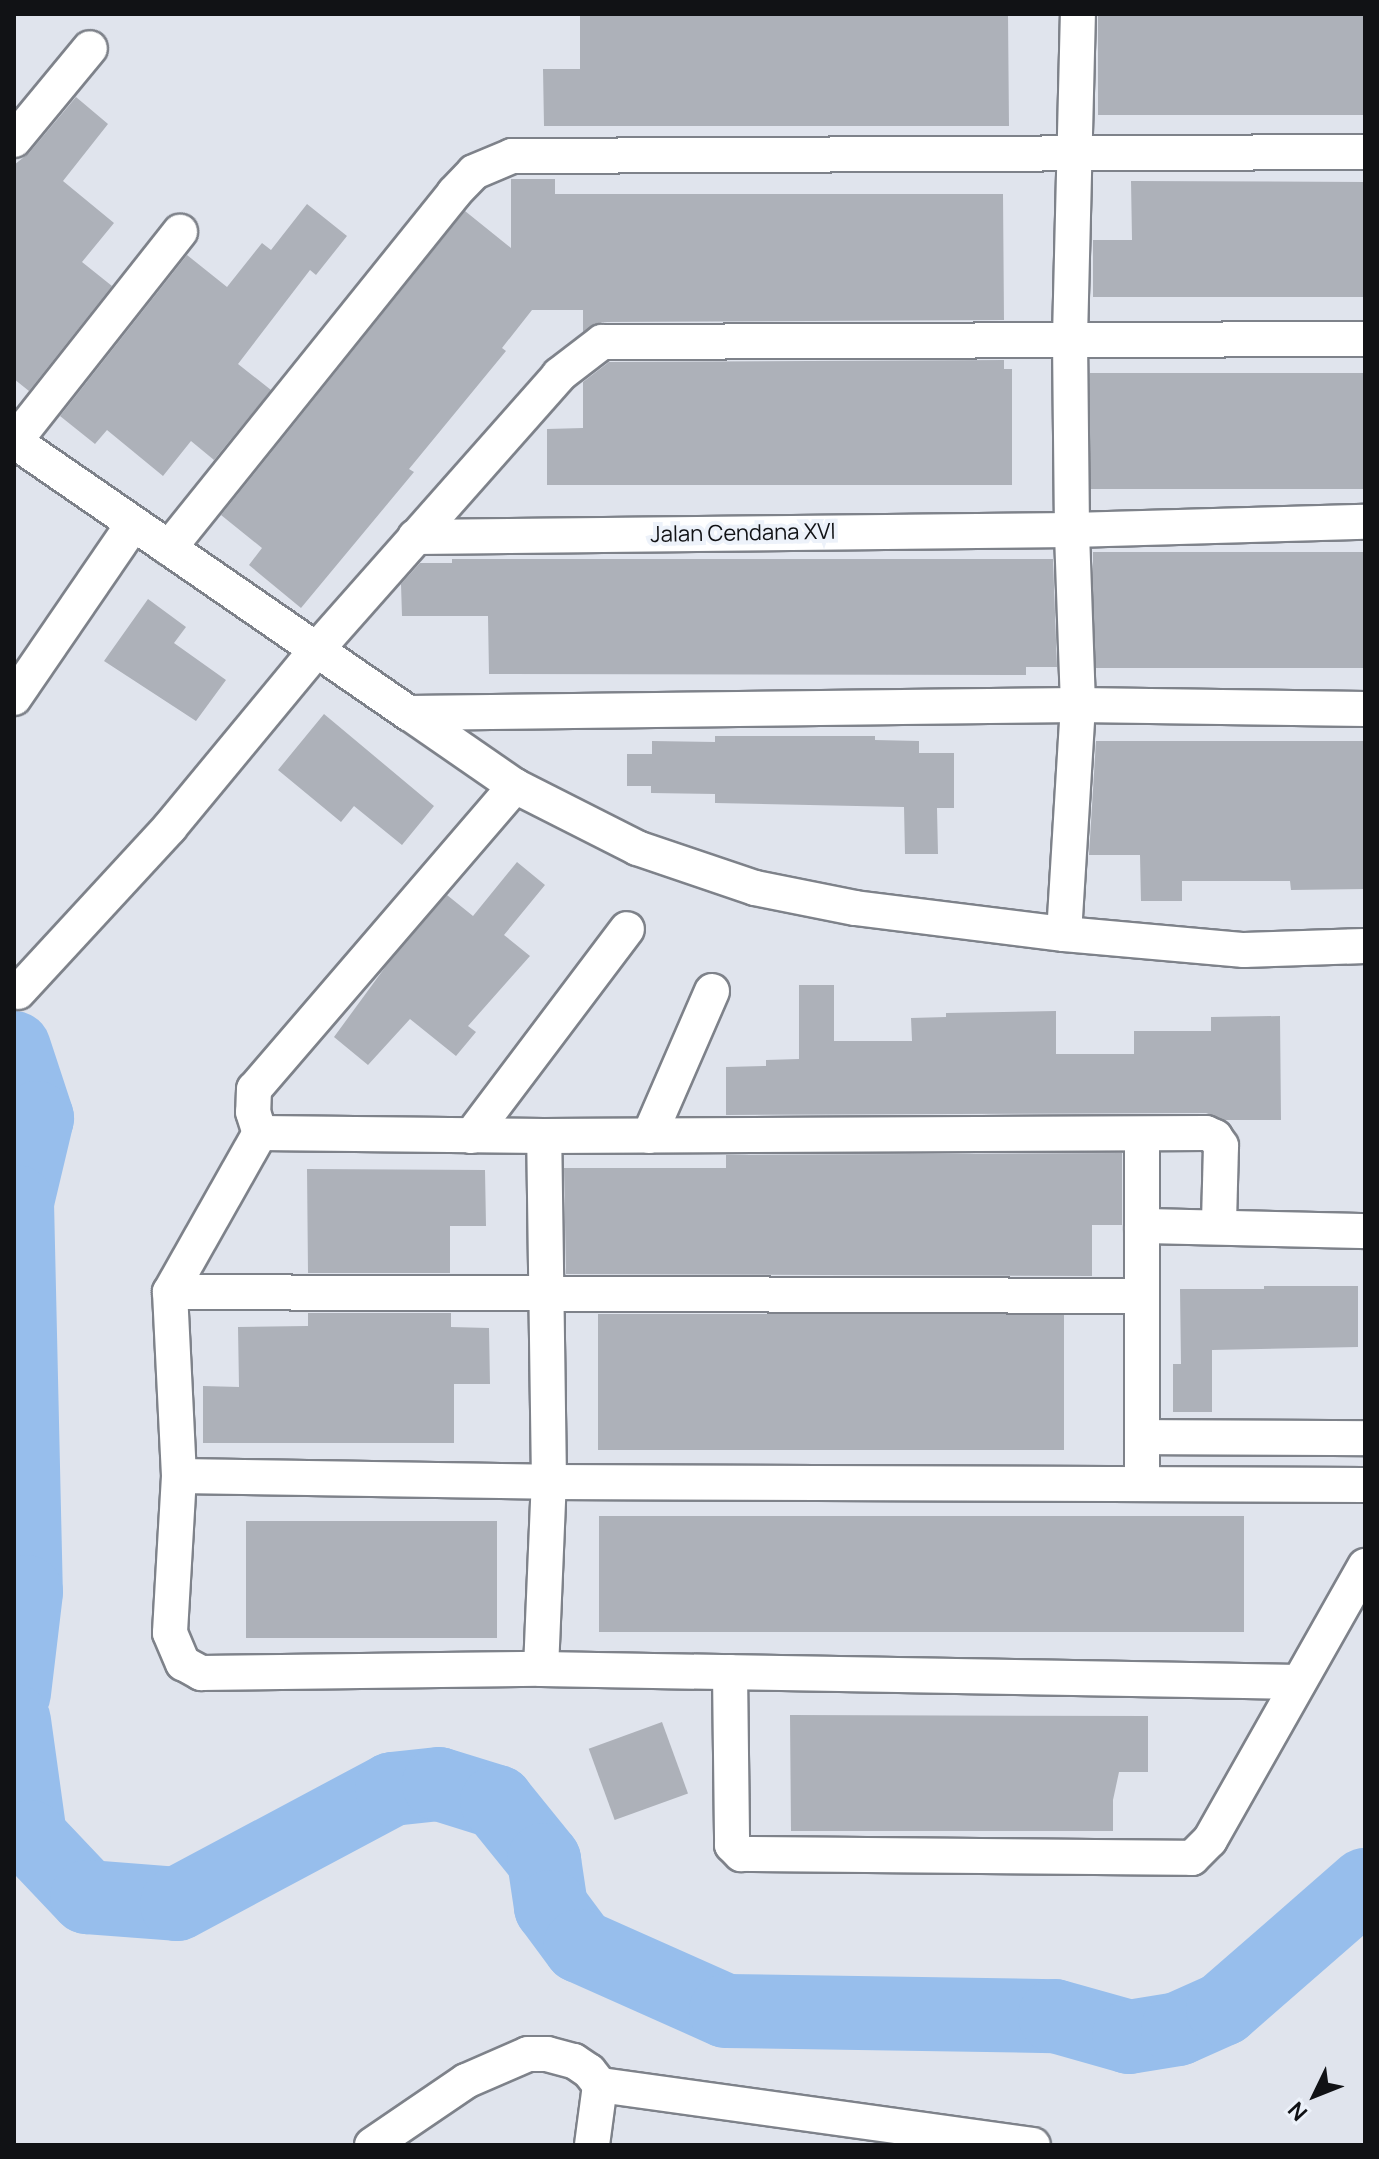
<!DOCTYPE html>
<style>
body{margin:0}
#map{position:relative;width:1379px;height:2159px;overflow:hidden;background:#e0e4ed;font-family:Manrope,sans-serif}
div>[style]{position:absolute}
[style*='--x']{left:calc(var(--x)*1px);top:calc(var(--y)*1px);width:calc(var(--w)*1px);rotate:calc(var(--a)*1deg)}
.river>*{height:74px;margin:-37px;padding:0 37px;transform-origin:37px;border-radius:37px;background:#97beec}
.building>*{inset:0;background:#adb1b9;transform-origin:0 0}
.roads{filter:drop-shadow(2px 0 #7e828a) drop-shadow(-2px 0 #7e828a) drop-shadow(0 2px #7e828a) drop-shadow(0 -2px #7e828a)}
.street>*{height:34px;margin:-17px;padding:0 17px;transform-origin:17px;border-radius:17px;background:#fff}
span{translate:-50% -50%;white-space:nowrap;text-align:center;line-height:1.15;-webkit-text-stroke:8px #edf2fa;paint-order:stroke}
.street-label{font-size:22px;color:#111215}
.frame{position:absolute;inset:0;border:16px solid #111215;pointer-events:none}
.north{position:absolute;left:1275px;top:2055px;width:80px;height:80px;-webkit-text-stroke:6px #edf2fa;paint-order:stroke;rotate:227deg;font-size:22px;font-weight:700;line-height:32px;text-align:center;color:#111215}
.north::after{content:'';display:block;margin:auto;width:28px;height:36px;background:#111215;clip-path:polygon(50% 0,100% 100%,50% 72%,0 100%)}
</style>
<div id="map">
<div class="river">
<i style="--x:14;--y:1048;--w:74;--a:71.8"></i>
<i style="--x:37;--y:1118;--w:86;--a:103.4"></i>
<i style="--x:17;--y:1202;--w:390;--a:88.7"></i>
<i style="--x:26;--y:1592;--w:102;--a:96.8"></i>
<i style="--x:14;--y:1721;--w:117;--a:82.1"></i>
<i style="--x:30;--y:1837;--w:83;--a:46.5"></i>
<i style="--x:87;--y:1897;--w:90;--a:4.4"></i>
<i style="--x:177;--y:1904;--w:244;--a:-28.1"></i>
<i style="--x:392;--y:1789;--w:47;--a:-6.1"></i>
<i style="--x:439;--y:1784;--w:61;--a:17.2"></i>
<i style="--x:497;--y:1802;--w:75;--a:51"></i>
<i style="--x:544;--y:1860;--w:48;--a:81.5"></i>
<i style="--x:551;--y:1907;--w:49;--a:53.4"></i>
<i style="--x:580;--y:1946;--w:160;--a:24"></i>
<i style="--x:726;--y:2011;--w:329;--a:0.9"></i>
<i style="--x:1055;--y:2016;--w:77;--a:15.8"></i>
<i style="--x:1129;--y:2037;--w:50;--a:-9.3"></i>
<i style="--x:1178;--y:2029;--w:49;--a:-24"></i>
<i style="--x:1223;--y:2009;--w:189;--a:-41.1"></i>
</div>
<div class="building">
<i style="clip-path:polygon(580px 14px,1008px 14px,1009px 126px,544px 126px,543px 69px,580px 69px)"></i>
<i style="left:1098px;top:14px;width:267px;height:101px"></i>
<i style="clip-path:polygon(76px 97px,108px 124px,63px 181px,114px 223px,82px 262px,112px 286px,29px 391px,14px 379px,14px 165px,29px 153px)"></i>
<i style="clip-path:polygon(511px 179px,555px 179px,555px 194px,1003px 194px,1004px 320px,602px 322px,583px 332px,583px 310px,532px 310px,502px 348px,506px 351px,409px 469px,414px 472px,301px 608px,249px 565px,262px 548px,221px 515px,465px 211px,511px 248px)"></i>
<i style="clip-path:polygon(1131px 181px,1365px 182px,1365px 297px,1093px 297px,1093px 240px,1132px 240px)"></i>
<i style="clip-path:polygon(307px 204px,347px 236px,316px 275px,310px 270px,238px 364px,271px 390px,214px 460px,191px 441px,163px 476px,107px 430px,95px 444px,60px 416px,187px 255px,227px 287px,262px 243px,271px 250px)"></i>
<i style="clip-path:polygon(1004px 360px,1004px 369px,1012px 369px,1012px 485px,547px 485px,547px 429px,583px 428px,583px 382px,609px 362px)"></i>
<i style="left:1090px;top:373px;width:275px;height:116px"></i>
<i style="left:1093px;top:552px;width:272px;height:116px"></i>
<i style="clip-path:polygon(452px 559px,1053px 559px,1057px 667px,1026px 667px,1026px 675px,489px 674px,488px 616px,402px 616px,401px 584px,420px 563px,452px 563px)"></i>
<i style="clip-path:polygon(148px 599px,186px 627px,174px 643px,226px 680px,196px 721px,104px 661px)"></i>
<i style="clip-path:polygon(324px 714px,434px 806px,402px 845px,354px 806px,341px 822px,278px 770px)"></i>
<i style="clip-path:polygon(715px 736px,875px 736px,875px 740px,919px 741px,919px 753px,954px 753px,954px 808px,937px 808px,938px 854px,905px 854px,904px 807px,715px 803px,715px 794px,651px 793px,651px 786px,627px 786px,627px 754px,652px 754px,652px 741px,715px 742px)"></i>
<i style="clip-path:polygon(1096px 741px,1365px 741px,1365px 889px,1291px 890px,1290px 881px,1182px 881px,1182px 901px,1141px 901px,1140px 855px,1089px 855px)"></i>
<i style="clip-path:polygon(517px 862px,545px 885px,504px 935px,530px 956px,468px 1026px,476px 1032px,456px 1056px,410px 1019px,368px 1065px,334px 1037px,386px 966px,447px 895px,473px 916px)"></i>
<i style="clip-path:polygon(799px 985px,834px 985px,834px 1041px,912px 1041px,911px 1018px,946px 1017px,946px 1013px,1056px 1011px,1056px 1054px,1134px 1054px,1134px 1031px,1211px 1031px,1211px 1017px,1280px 1016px,1281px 1120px,1224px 1120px,1206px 1113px,726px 1115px,726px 1067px,766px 1066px,766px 1060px,799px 1059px)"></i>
<i style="clip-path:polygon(1122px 1153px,1122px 1225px,1092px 1225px,1092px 1276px,566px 1274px,564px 1168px,726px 1168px,726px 1155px)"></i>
<i style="clip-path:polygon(307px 1169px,485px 1170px,486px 1226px,450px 1226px,450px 1273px,308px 1273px)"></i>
<i style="clip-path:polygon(1264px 1286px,1358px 1286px,1358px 1347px,1212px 1350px,1212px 1412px,1173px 1412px,1173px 1364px,1181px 1364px,1180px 1289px,1264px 1289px)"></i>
<i style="clip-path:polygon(308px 1313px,451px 1313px,451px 1327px,489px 1328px,490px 1384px,454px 1384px,454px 1443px,203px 1443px,203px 1386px,239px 1387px,238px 1327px,308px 1326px)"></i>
<i style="left:598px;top:1314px;width:466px;height:136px"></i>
<i style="left:599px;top:1516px;width:645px;height:116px"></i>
<i style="left:497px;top:1521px;width:117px;height:251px;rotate:90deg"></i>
<i style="clip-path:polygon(790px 1715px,1148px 1716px,1148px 1772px,1119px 1772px,1113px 1800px,1113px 1831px,791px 1831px)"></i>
<i style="left:662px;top:1722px;width:76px;height:78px;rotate:70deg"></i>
</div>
<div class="roads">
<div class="street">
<i style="--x:14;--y:140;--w:119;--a:-50.4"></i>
<i style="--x:14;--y:441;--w:480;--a:34.6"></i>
<i style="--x:409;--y:713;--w:669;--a:-0.69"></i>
<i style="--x:1078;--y:705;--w:287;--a:0.8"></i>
<i style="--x:14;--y:442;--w:268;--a:-51.7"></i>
<i style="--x:415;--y:537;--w:657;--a:-0.61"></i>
<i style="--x:1072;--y:530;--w:293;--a:-1.6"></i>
<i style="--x:169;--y:548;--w:455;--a:-51.2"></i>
<i style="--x:454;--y:193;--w:29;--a:-46"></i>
<i style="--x:474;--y:172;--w:41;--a:-22.8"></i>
<i style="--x:512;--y:156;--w:853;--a:-0.27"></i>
<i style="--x:14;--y:698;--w:211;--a:-55.6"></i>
<i style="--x:409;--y:713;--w:129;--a:34.6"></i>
<i style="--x:515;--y:786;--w:137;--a:26.9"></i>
<i style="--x:637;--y:848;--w:125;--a:18.7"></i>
<i style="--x:755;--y:888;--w:102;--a:11.3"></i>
<i style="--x:855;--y:908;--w:211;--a:7.1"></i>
<i style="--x:1064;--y:934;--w:181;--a:5.1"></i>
<i style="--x:1244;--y:950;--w:121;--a:-1.9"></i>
<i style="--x:515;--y:786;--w:400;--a:130.7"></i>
<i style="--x:254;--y:1089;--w:23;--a:92"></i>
<i style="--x:253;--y:1112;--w:22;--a:72"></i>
<i style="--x:260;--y:1133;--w:183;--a:119.5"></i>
<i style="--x:170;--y:1292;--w:184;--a:87.2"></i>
<i style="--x:179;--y:1476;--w:157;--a:93.3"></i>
<i style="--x:170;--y:1633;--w:33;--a:67"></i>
<i style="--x:183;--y:1663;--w:21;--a:29"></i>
<i style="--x:201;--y:1673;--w:340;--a:-0.7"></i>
<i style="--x:541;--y:1669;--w:758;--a:0.98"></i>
<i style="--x:1064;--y:934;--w:229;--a:-86.5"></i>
<i style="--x:1078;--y:705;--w:175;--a:-92"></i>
<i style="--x:1072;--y:530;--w:192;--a:-90.6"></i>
<i style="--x:1070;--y:338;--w:324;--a:-88.6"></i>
<i style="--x:18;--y:992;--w:224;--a:-47.3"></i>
<i style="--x:170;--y:827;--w:231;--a:-50.4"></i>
<i style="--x:317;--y:649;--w:366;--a:-48.5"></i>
<i style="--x:559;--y:375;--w:54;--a:-37.5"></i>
<i style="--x:602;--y:342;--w:763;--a:-0.23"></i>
<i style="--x:260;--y:1133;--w:284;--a:0.6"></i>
<i style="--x:544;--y:1136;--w:662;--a:-0.26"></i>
<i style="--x:1206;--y:1133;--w:10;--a:24"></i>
<i style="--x:1215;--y:1137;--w:11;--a:56"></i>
<i style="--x:1221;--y:1146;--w:79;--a:91.5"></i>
<i style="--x:471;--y:1136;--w:259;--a:-53"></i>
<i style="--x:649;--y:1136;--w:158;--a:-66.5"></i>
<i style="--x:1142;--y:1226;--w:223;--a:1.3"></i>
<i style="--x:170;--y:1292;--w:971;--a:0.24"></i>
<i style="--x:1142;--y:1437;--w:223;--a:0.3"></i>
<i style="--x:179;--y:1476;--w:370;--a:0.9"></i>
<i style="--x:549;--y:1482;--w:816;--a:0.21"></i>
<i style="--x:1142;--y:1484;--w:350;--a:-90"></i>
<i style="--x:541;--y:1669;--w:187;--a:-87.6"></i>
<i style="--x:549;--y:1482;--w:346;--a:-90.8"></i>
<i style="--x:730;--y:1672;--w:173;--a:89.3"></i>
<i style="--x:732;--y:1845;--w:13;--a:45"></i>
<i style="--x:741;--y:1854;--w:451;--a:0.5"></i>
<i style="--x:1192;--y:1858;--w:25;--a:-45"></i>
<i style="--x:1210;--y:1840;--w:315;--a:-60.5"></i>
<i style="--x:600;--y:2085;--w:437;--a:7.9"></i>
<i style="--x:372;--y:2145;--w:114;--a:-34.2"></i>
<i style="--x:466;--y:2081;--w:68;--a:-23.5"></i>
<i style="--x:528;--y:2054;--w:19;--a:0"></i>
<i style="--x:547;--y:2054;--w:28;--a:15"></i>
<i style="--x:574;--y:2061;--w:18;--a:34"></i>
<i style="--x:589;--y:2071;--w:18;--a:52"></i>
<i style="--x:600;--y:2085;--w:61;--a:97.6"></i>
</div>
</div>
<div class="street-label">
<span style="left:743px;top:533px;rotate:-1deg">Jalan Cendana XVI</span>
</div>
<div class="frame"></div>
<div class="north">N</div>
</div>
